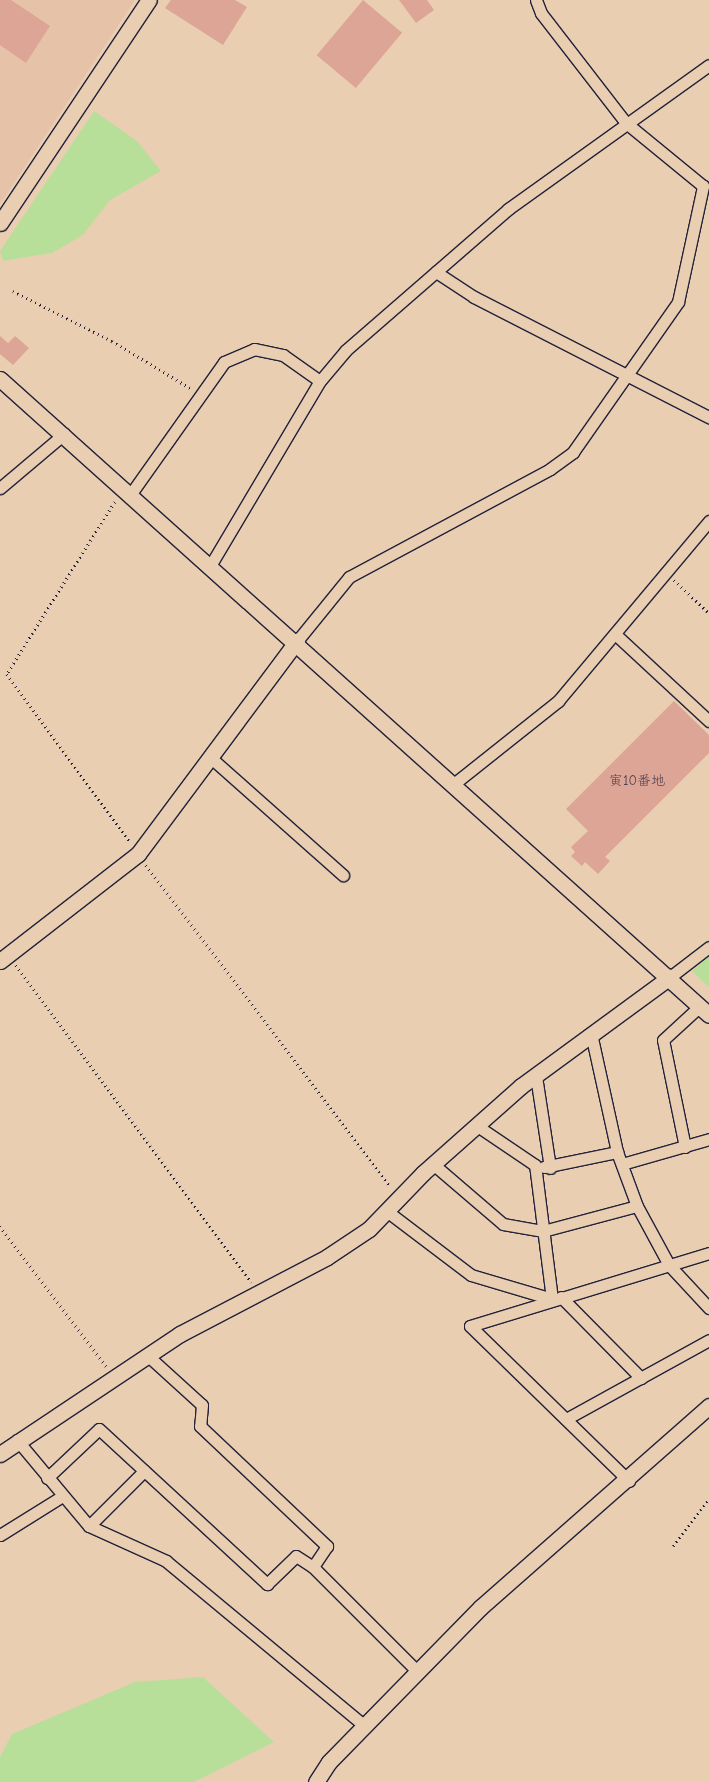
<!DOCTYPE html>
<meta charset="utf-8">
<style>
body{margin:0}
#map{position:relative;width:709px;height:1782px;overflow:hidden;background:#eaceb1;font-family:"Comic Neue","Klee One",sans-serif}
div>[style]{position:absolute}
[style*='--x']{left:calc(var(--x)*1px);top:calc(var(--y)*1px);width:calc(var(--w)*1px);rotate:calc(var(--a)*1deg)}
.built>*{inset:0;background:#e6c2a9}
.green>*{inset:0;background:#b8df9a}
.building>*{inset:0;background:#dda596;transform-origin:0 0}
.path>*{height:2.5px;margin-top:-1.25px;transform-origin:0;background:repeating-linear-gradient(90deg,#22223b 0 1px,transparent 0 5px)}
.roads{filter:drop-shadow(1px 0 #22223b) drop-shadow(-1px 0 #22223b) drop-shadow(0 1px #22223b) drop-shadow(0 -1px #22223b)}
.street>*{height:11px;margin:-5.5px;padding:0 5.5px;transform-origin:5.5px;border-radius:5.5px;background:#eaceb1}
.secondary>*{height:15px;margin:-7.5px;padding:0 7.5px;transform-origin:7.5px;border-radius:7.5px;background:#eaceb1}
span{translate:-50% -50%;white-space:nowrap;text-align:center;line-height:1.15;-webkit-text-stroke:4.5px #eaceb1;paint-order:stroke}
.number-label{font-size:14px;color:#514352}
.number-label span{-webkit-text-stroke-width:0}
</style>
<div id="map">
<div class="built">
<i style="clip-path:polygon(0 0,135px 0,0 204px)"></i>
</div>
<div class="green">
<i style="clip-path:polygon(94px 111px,137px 141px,161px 171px,110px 200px,83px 235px,52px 253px,3px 261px,0 251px)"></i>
<i style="clip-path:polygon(709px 956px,709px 987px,692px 971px)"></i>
<i style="clip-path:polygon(203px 1677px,274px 1742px,194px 1782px,0 1782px,0 1757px,12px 1734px,135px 1682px)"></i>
</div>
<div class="building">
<i style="clip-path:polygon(0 0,11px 0,50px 26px,26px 63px,0 45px)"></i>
<i style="clip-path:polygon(171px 0,235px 0,247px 7px,223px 45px,165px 8px)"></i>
<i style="left:363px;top:0;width:51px;height:72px;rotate:40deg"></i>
<i style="clip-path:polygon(399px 0,427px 0,434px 10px,416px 23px)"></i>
<i style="clip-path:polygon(0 336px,8px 343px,15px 336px,29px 348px,13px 365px,0 354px)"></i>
<i style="clip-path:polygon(674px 701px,709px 735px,709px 753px,605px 857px,610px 861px,598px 874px,585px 862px,582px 866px,571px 856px,575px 852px,571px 847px,588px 831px,566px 809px)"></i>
</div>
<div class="path">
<i style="--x:13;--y:291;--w:111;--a:26.8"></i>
<i style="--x:112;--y:341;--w:93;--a:31"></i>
<i style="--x:115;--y:502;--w:203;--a:122.1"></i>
<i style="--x:7;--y:674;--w:208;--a:53.8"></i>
<i style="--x:674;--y:580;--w:48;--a:43.3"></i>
<i style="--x:146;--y:865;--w:404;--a:52.8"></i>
<i style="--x:16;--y:965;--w:395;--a:53.4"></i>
<i style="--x:0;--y:1226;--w:176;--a:52.9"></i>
<i style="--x:673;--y:1546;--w:59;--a:-52.5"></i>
</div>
<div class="roads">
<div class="street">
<i style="--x:436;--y:272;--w:45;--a:33.3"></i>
<i style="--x:474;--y:297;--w:264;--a:27.1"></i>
<i style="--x:0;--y:488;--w:84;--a:-40.2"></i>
<i style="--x:130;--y:495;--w:163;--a:-54.7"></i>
<i style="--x:224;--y:362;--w:33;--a:-23"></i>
<i style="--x:254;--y:349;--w:30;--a:12"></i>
<i style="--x:283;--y:355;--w:45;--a:35.1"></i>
<i style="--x:210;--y:566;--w:215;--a:-59.3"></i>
<i style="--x:320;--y:381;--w:40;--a:-50"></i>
<i style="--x:346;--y:350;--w:215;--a:-41"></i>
<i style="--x:508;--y:209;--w:247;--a:-35.6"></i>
<i style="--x:615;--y:634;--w:128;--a:42.8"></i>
<i style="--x:297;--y:641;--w:82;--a:-50.9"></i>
<i style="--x:349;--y:577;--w:228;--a:-28.2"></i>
<i style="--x:550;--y:469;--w:29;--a:-36"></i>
<i style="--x:573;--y:452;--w:183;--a:-55"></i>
<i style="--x:678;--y:302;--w:119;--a:-77.8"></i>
<i style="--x:703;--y:186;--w:99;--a:-140.7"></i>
<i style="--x:626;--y:123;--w:139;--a:-127.7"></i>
<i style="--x:541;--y:13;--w:14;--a:-111"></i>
<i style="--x:210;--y:757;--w:178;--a:41.6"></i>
<i style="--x:455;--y:783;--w:132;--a:-38.5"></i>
<i style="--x:558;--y:701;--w:235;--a:-50"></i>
<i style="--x:670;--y:977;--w:49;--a:-37.6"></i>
<i style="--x:592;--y:1038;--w:117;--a:77.6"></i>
<i style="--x:617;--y:1152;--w:58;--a:69.7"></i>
<i style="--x:637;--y:1206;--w:67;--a:61.5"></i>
<i style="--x:669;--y:1265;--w:59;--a:47.1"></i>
<i style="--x:536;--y:1076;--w:93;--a:81.3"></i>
<i style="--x:685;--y:1147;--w:109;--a:-101.6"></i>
<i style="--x:663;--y:1040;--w:50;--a:-42.6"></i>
<i style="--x:433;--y:1164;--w:92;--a:40.6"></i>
<i style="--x:503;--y:1224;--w:41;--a:9.9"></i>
<i style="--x:543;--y:1231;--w:97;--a:-14.9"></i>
<i style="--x:622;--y:1164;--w:91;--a:-16"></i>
<i style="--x:544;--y:1167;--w:75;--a:-11.6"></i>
<i style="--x:388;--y:1212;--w:104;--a:37.2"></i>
<i style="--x:471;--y:1275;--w:84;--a:16.5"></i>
<i style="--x:552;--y:1299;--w:135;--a:-97.2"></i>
<i style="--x:535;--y:1165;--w:71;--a:-145.9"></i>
<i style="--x:561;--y:1297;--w:114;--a:45.4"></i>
<i style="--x:147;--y:1355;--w:74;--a:42.3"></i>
<i style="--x:202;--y:1405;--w:21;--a:95"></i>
<i style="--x:200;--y:1426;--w:175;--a:43.4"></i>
<i style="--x:327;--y:1546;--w:25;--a:124"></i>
<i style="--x:566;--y:1419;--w:163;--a:-28.9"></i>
<i style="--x:17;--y:1440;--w:112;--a:50.1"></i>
<i style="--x:89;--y:1526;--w:85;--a:24.4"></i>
<i style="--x:166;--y:1561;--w:259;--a:39.7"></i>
<i style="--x:47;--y:1478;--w:71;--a:-43.3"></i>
<i style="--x:99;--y:1429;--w:229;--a:42.7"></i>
<i style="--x:267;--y:1584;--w:40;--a:-44"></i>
<i style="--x:296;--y:1556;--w:20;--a:33"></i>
<i style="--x:313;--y:1567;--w:147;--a:45"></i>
<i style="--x:629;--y:1481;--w:222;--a:-135.7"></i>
<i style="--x:470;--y:1326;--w:250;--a:-17"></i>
<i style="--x:89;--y:1526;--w:78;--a:-45"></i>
<i style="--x:0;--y:1535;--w:72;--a:-31.9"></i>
</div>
<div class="secondary">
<i style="--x:0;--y:223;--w:268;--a:-56.3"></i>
<i style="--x:0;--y:379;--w:952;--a:41.89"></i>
<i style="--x:0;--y:961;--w:175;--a:-37.8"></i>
<i style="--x:138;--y:854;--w:266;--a:-53.3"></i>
<i style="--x:0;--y:1454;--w:216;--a:-33.7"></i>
<i style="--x:180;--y:1334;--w:166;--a:-27.6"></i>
<i style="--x:327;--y:1257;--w:50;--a:-33.7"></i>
<i style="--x:369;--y:1229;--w:78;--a:-46"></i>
<i style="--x:423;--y:1173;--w:131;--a:-41.6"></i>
<i style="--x:521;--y:1086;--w:185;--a:-36.2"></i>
<i style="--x:316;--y:1782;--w:24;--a:-57"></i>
<i style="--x:329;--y:1762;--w:217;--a:-45.6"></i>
<i style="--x:481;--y:1607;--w:304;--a:-41.4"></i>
</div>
</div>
<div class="number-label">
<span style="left:637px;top:781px">寅10番地</span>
</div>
</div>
